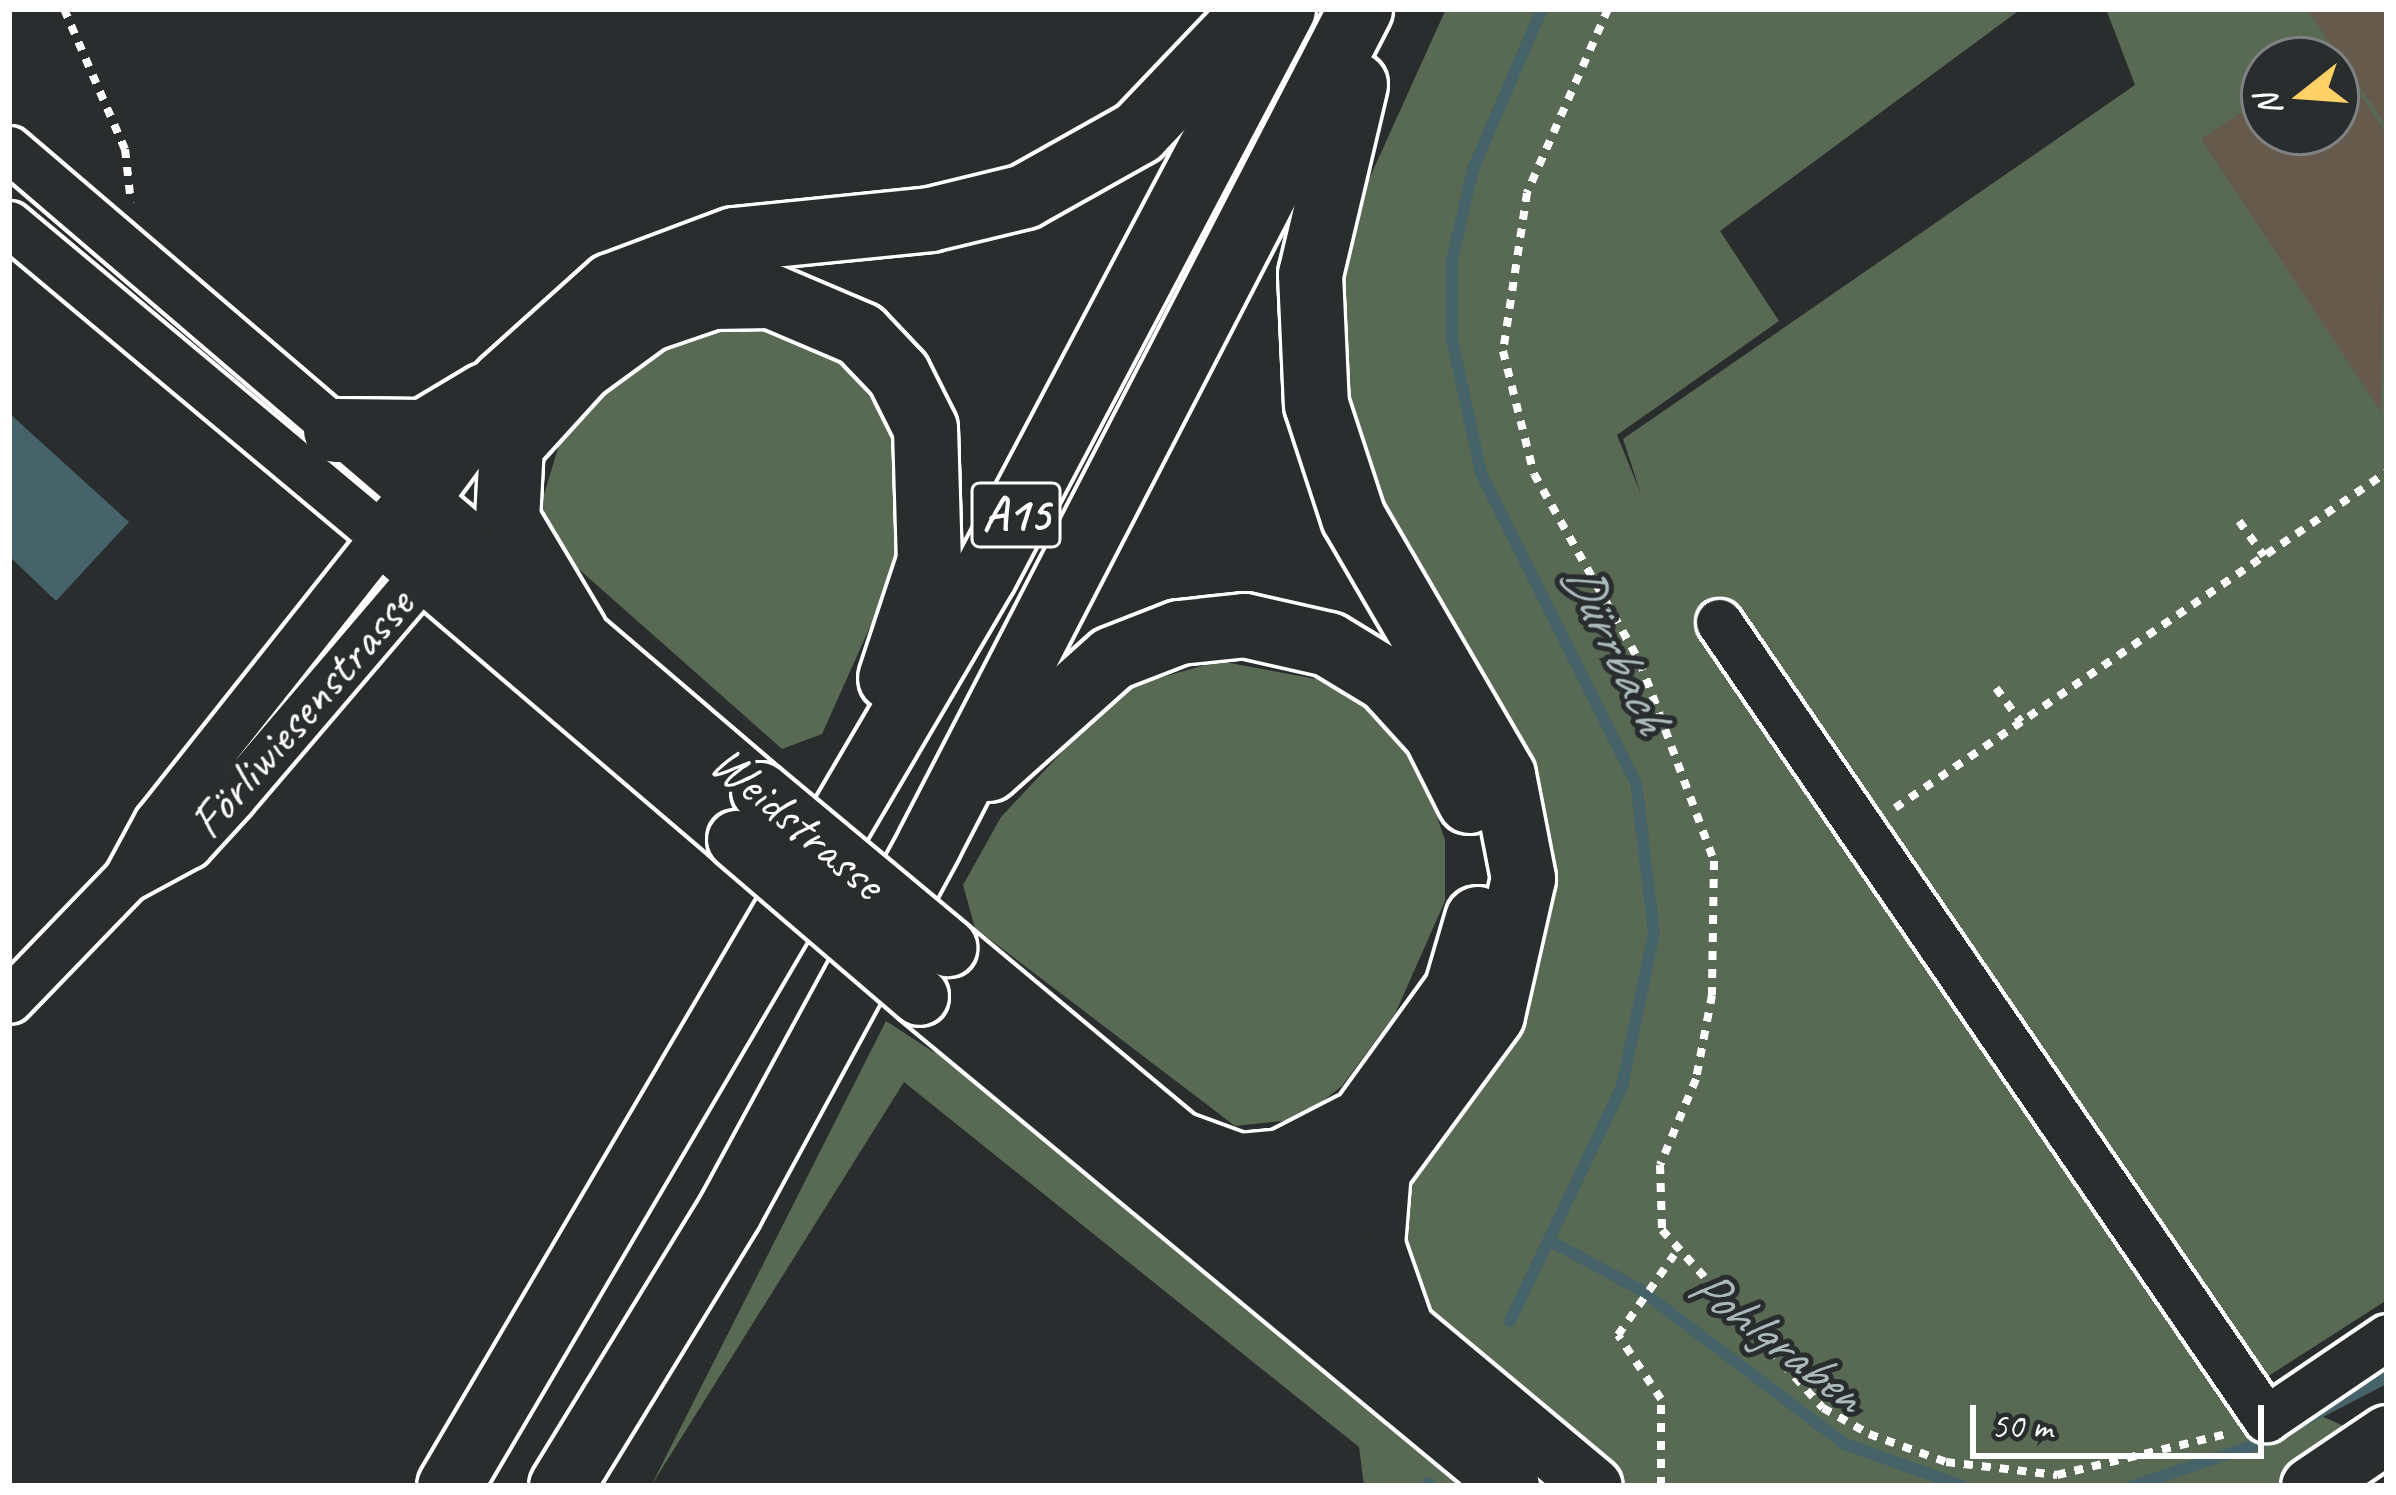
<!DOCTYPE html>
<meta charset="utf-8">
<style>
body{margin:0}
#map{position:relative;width:2396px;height:1495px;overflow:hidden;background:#2a2d2e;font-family:Caveat,sans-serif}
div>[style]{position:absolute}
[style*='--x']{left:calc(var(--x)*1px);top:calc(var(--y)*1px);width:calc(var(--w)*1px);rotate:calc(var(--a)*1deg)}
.green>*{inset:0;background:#586a53}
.water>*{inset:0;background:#456368}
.stream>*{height:12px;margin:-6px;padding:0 6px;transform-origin:6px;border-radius:6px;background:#456368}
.building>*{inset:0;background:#665a4c}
.path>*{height:8px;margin-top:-4px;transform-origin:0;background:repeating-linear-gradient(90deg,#fff 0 9px,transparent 0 18px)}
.roads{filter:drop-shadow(3px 0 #fff) drop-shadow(-3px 0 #fff) drop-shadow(0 3px #fff) drop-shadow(0 -3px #fff)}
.minor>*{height:45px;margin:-22.5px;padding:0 22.5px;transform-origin:22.5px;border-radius:22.5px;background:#2a2d2e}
.major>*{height:57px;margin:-28.5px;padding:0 28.5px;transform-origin:28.5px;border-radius:28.5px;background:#2a2d2e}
.highway>*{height:63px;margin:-31.5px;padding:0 31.5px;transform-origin:31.5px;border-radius:31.5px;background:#2a2d2e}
.bridges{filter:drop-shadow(3px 0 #fff) drop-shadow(-3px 0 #fff) drop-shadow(0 3px #fff) drop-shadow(0 -3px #fff)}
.major-bridge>*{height:57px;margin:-28.5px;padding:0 28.5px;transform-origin:28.5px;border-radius:28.5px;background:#2a2d2e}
span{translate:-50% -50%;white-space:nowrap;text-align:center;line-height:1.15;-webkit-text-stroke:10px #2a2d2e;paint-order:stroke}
.shield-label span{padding:3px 9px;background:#2a2d2e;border:3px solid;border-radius:9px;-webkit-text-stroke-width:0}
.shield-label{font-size:48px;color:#fff;font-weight:700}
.street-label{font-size:51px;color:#fff}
.water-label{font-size:54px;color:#abb9bb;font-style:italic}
.frame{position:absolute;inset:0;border:12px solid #fff;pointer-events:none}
.north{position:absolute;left:2240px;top:36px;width:120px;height:120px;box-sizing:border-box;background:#2a2d2e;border:3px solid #7f8182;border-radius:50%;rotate:253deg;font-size:33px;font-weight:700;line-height:48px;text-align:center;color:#fff}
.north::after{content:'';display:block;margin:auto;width:42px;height:54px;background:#ffd166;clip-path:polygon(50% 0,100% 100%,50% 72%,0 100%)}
.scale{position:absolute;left:1970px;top:1405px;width:294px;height:54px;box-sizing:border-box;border:6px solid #fff;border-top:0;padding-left:15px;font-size:36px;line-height:42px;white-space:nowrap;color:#fff;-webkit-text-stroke:9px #2a2d2e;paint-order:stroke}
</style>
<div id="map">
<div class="green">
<i style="clip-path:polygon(evenodd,1446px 9px,2021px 9px,1720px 231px,1779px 321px,1617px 435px,1641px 494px,1623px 439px,2135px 85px,2106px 9px,2387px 9px,2387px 1300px,2253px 1386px,2378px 1441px,2332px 1486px,1364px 1486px,1359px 1447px,904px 1082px,651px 1486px,886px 1021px,932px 1051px,1178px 1143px,1372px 1245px,1517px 936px,1427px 639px,1308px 314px,1446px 9px,2264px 60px,2336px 60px,2336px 132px,2264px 132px,2264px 60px)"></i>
<i style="clip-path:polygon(697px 327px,761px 327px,827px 347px,894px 426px,900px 560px,822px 734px,782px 749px,547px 541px,542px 501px,569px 412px,611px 369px)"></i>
<i style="clip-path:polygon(1219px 661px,1327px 681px,1384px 720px,1425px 782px,1445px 840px,1445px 901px,1395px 1014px,1342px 1086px,1300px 1119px,1235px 1126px,975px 928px,963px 885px,1001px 817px,1121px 689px)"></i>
</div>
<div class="water">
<i style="clip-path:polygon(9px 413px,129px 522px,56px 601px,9px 556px)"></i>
</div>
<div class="stream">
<i style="--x:1550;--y:1241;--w:101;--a:28.3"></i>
<i style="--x:1639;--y:1289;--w:258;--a:37"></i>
<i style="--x:1845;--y:1444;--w:124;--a:19.7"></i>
<i style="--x:1510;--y:1321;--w:260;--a:-64.5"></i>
<i style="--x:1622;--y:1086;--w:156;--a:-78.2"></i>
<i style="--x:1654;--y:933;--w:151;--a:-96.8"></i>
<i style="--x:1636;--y:783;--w:347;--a:-116.6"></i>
<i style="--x:1481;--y:473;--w:137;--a:-102.2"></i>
<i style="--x:1452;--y:339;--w:79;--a:-90"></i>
<i style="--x:1452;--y:260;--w:93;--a:-77"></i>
<i style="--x:1473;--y:169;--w:174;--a:-66.7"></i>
<i style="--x:1429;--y:1486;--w:3;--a:-90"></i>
<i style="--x:2133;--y:1486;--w:132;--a:-18.6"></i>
<i style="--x:2258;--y:1444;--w:145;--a:-27.4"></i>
</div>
<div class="building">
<i style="clip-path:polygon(2307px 9px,2387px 9px,2387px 127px)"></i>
<i style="clip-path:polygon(2332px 52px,2387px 135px,2381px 412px,2201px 139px,2264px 97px,2264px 132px,2336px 132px,2336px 60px,2321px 60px)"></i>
</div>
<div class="path">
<i style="--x:64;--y:9;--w:153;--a:66.5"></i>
<i style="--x:125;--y:149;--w:54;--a:83.7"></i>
<i style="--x:1608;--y:9;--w:201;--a:113.8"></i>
<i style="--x:1527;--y:193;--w:160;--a:98.6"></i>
<i style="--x:1503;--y:351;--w:127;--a:75.9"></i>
<i style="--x:1534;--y:474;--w:216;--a:60.6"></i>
<i style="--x:1640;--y:662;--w:212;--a:69.6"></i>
<i style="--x:1714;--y:861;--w:134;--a:90.9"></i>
<i style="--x:1712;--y:995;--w:86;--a:100.8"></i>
<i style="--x:1696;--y:1079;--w:93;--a:112.7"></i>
<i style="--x:1660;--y:1165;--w:65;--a:88.2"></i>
<i style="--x:1662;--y:1230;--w:240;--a:47.9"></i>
<i style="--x:1823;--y:1408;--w:53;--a:29.5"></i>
<i style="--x:1869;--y:1434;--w:82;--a:20"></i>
<i style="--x:1946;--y:1462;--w:112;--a:6.7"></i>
<i style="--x:2057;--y:1475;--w:179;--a:-13.6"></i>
<i style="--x:2239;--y:521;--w:43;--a:54.5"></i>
<i style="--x:1996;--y:688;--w:42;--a:53.7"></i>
<i style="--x:1895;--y:808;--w:596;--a:-34.33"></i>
<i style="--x:1661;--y:1486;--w:87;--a:-90"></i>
<i style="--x:1661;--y:1399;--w:77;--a:-123.9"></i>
<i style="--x:1618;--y:1335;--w:98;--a:-55"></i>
</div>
<div class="roads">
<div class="minor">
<i style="--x:9;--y:149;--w:537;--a:40.54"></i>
<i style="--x:9;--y:224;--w:488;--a:39.9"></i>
<i style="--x:383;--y:537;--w:364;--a:128.4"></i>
<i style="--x:157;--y:822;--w:65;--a:118.5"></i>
<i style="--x:126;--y:879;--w:168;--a:134"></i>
<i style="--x:1719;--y:622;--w:967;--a:55.54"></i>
<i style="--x:2266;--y:1419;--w:146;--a:-34.1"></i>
<i style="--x:126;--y:879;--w:72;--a:-28.4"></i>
<i style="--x:189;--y:845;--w:64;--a:-47.5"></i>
<i style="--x:232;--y:798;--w:296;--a:-49.5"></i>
<i style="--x:424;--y:573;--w:34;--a:-80"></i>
</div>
<div class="major">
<i style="--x:383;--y:537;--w:52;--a:-48.9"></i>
<i style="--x:417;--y:498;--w:451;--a:40.5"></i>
<i style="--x:383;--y:537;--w:465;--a:40.5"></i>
<i style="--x:947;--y:947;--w:841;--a:39.84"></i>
<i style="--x:919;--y:996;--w:768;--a:39.66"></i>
<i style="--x:2310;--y:1486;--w:93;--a:-34"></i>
</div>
<div class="highway">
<i style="--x:1355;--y:84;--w:195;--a:103.3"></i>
<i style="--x:1310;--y:274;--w:130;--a:87.4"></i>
<i style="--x:1316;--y:404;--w:119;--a:71.9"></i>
<i style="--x:1353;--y:517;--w:298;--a:59.8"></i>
<i style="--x:1503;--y:775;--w:105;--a:79"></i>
<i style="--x:1523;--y:878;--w:140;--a:102.8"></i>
<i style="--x:1492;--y:1015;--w:192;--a:126.3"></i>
<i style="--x:1378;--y:1170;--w:75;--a:94.6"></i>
<i style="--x:1372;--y:1245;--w:82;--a:70.7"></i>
<i style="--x:335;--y:430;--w:89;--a:0.6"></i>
<i style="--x:424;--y:431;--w:72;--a:-30.8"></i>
<i style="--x:417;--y:498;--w:143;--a:-53.5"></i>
<i style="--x:502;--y:383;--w:147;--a:-42"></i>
<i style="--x:611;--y:285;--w:131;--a:-20.5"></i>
<i style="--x:734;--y:239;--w:197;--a:-5.8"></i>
<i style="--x:930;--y:219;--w:97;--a:-13.7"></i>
<i style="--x:1024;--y:196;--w:131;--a:-29.3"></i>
<i style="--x:1138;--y:132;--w:170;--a:-46.4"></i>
<i style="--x:575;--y:633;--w:133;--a:-120.8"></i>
<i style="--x:507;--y:519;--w:74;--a:-86.9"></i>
<i style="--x:511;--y:445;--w:104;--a:-47.7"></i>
<i style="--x:581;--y:368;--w:83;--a:-36.2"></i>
<i style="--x:648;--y:319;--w:68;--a:-19"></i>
<i style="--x:712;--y:297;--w:59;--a:-1"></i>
<i style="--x:771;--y:296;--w:97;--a:23.1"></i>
<i style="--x:860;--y:334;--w:55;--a:46.5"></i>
<i style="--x:898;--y:374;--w:60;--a:63.4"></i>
<i style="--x:925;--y:428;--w:132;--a:88.3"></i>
<i style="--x:929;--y:560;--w:124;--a:108.3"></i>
<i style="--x:988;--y:769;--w:166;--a:-41.8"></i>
<i style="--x:1112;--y:658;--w:72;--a:-21.2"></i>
<i style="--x:1179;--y:632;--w:65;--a:-6.1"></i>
<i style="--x:1244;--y:625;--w:86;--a:12.7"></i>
<i style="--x:1328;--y:644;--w:69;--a:31.4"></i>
<i style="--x:1387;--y:680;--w:72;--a:47.8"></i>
<i style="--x:1435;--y:733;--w:76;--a:63.4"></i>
<i style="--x:1178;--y:1143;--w:64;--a:20.1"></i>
<i style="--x:1238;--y:1165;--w:44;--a:-5.2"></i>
<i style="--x:1282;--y:1161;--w:79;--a:-27.2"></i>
<i style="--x:1378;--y:1170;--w:51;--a:131.8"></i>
<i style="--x:1344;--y:1208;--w:56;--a:149.7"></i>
<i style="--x:1296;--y:1236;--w:53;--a:-70.2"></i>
<i style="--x:1314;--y:1186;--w:242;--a:-54.1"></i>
<i style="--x:1456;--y:990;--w:75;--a:-73.7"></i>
<i style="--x:449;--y:1486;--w:1056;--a:-59.58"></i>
<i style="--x:984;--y:575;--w:640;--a:-62.15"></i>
<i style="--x:561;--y:1486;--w:324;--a:-58.5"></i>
<i style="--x:730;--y:1210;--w:417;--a:-61.5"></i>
<i style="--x:929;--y:843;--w:939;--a:-62.67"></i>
</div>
</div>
<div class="bridges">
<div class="major-bridge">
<i style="--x:760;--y:791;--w:244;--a:39.8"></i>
<i style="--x:736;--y:839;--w:241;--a:40.6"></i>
</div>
</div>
<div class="shield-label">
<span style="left:1016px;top:515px">A15</span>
</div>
<div class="street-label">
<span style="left:301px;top:713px;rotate:-49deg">Förliwiesenstrasse</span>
<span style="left:798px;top:822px;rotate:40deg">Weidstrasse</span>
</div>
<div class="water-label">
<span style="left:1617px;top:647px;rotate:64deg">Dürrbach</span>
<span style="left:1777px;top:1339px;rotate:37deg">Pohlgraben</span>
</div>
<div class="frame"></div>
<div class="north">N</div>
<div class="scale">50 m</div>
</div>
